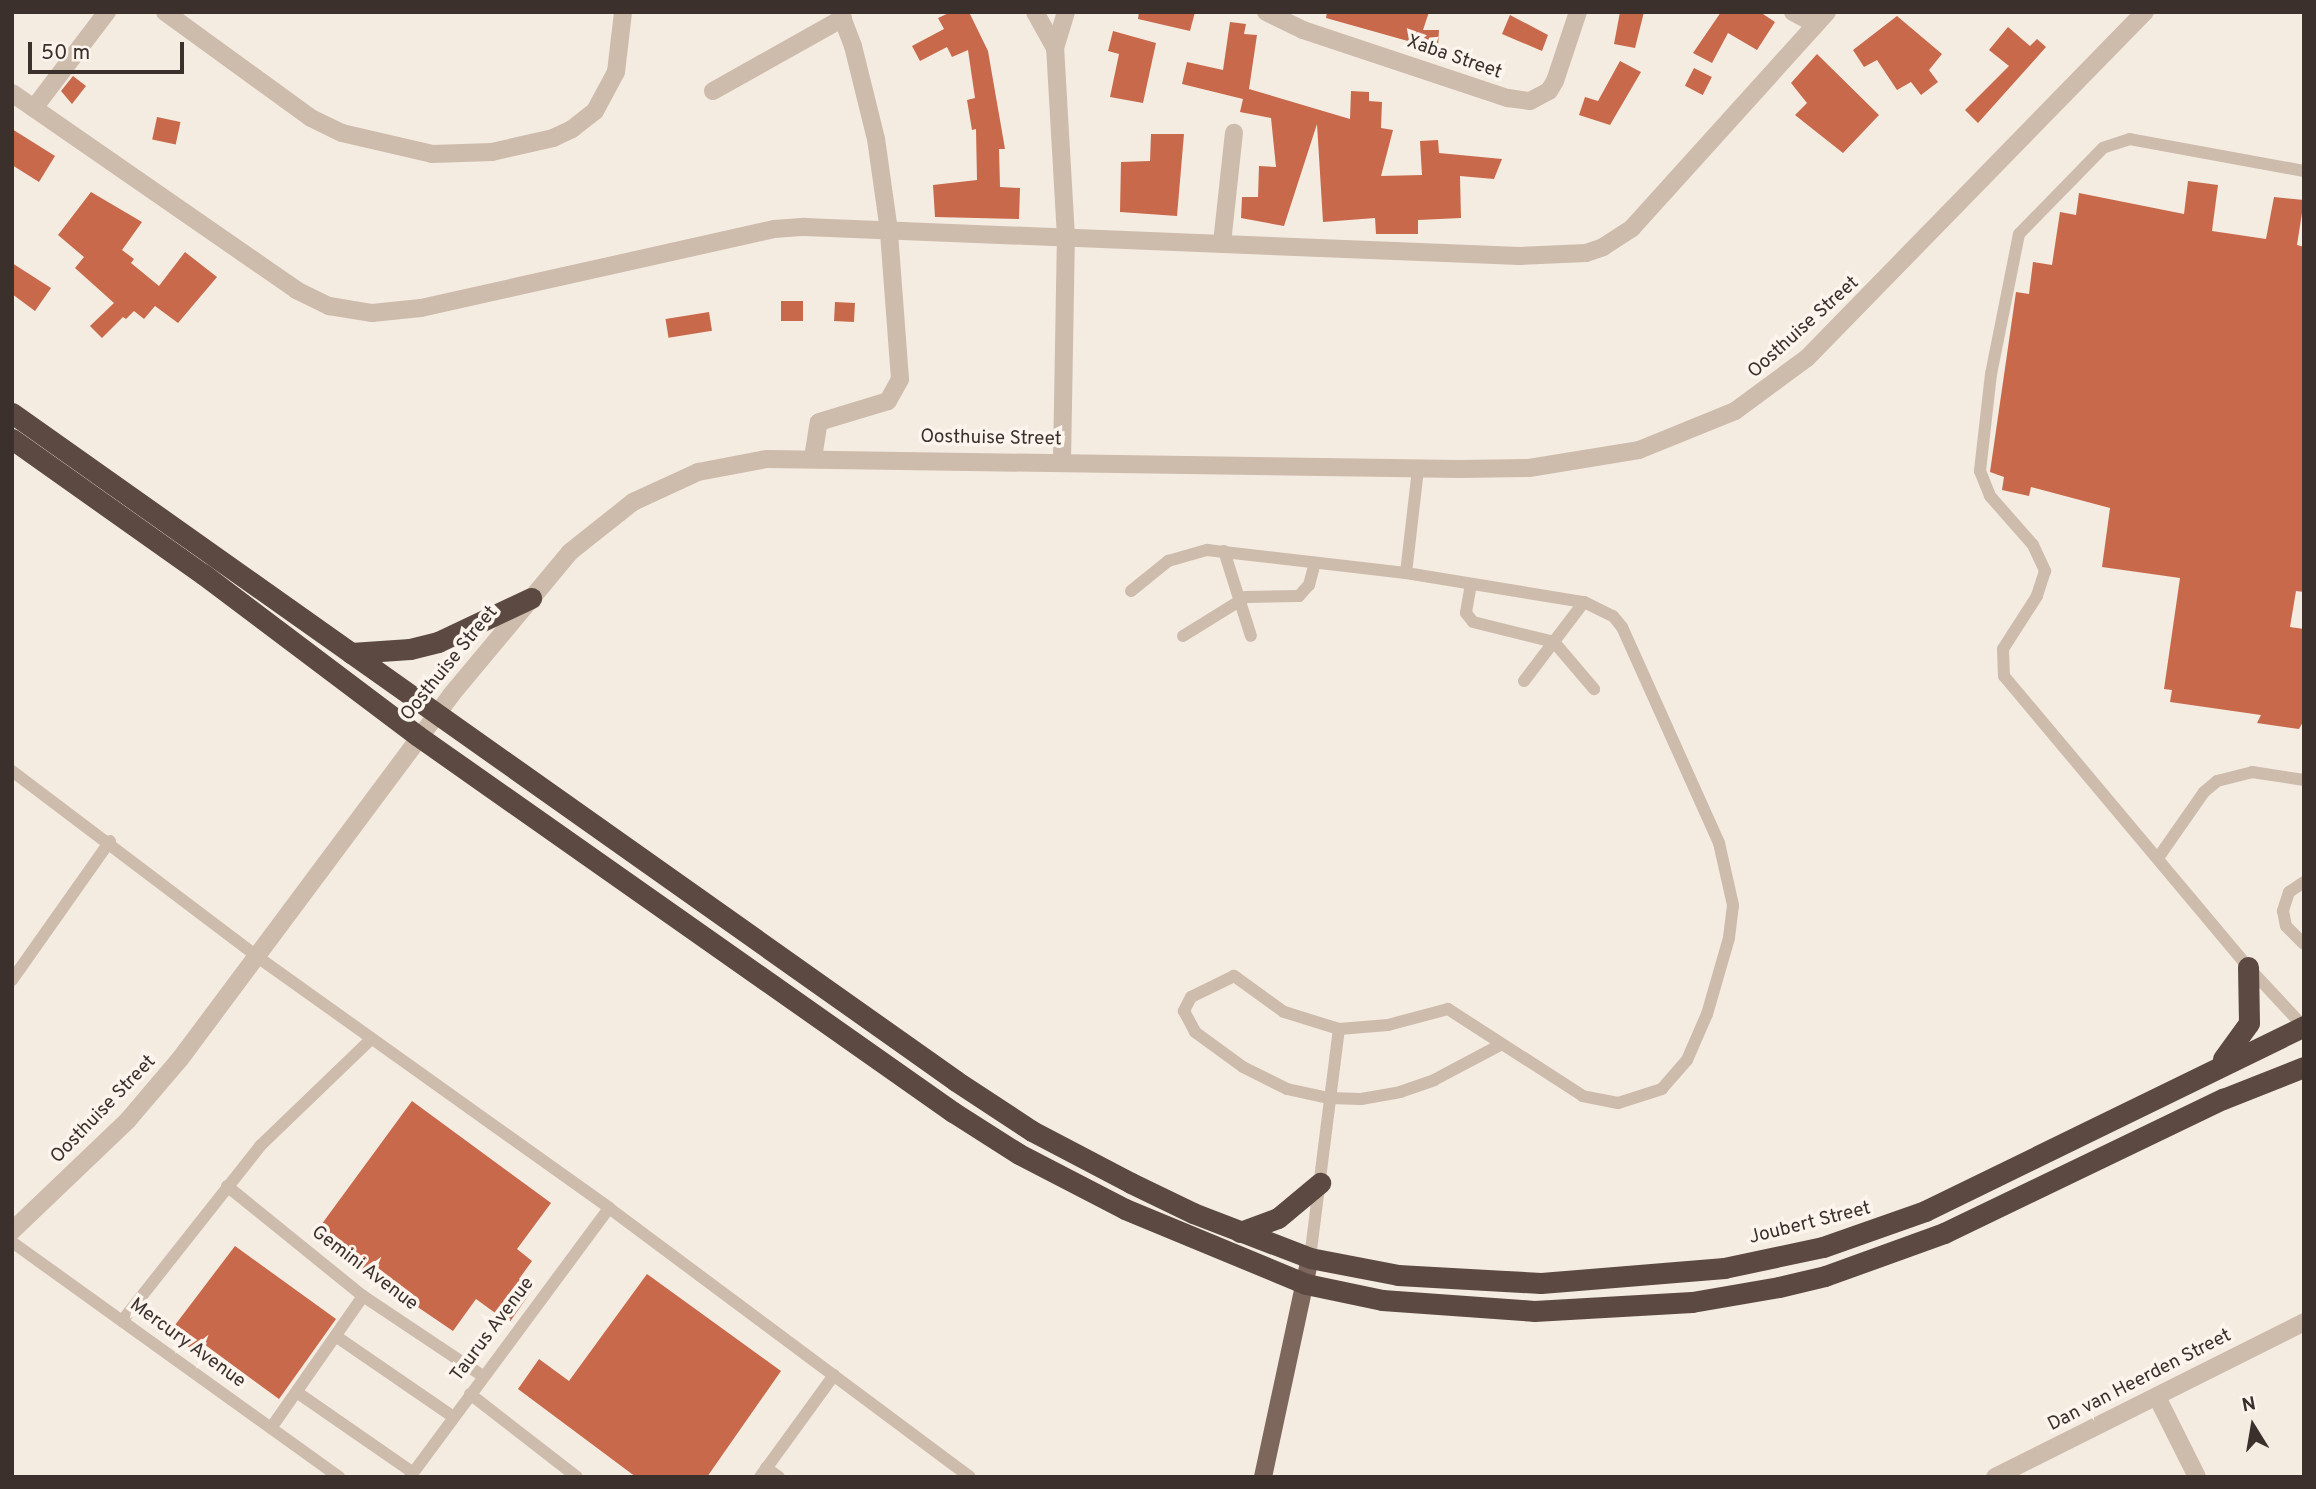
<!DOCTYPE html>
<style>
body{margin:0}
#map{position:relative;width:2316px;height:1489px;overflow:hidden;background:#f4ebe1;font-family:Overpass,sans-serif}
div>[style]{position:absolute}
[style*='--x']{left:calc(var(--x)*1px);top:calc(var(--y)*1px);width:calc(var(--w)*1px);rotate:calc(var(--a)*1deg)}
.building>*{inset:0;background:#c8694b;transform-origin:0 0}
.lane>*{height:12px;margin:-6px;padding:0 6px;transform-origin:6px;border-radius:6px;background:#cdbbac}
.street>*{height:18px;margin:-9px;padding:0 9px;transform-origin:9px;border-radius:9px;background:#cdbbac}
.primary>*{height:18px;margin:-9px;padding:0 9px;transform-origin:9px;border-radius:9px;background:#7d675c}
.highway>*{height:21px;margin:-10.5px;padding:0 10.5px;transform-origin:10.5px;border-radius:10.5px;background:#5c4a42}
span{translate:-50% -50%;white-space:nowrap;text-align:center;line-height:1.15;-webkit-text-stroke:7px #fbf5ee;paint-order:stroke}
.street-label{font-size:19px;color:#3b302b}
.frame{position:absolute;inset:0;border:14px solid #3b302b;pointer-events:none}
.north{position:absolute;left:2218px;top:1391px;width:70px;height:70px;-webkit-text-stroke:5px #fbf5ee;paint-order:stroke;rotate:349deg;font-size:19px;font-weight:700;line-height:28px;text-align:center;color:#3b302b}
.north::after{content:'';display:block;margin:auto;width:24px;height:32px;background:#3b302b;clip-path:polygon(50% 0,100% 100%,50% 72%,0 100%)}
.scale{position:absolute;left:28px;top:42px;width:156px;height:32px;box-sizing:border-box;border:4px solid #3b302b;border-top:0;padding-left:9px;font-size:21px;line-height:24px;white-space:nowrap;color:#3b302b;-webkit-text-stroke:5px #fbf5ee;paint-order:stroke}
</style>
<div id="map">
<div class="building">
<i style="clip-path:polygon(951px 12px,969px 12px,988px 51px,1005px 149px,999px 149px,1000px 187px,1020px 188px,1019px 219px,935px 217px,933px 185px,977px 180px,976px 129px,972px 130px,967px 100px,975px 98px,968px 50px,952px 57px,947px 47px,920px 61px,912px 46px,944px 29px,938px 18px)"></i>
<i style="clip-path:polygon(1139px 12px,1195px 12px,1190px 31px,1138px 19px)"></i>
<i style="clip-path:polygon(1327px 12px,1429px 12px,1423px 30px,1439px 30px,1438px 47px,1415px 47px,1415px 43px,1326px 18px)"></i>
<i style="clip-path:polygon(1620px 12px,1644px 12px,1635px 48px,1614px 44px)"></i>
<i style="clip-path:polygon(1721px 12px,1760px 12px,1775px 22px,1757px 50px,1728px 33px,1712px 63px,1693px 53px)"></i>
<i style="clip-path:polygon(1510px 15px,1548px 35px,1542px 51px,1502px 34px)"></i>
<i style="clip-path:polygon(1897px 16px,1942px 54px,1929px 70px,1938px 82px,1921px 95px,1911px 82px,1897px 90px,1877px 60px,1864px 67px,1853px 50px)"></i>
<i style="clip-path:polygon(1230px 22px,1246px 24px,1244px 34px,1257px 35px,1249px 89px,1350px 119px,1351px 91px,1369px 92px,1369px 101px,1382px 102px,1381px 128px,1393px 130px,1381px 176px,1422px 175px,1420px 141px,1438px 140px,1439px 153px,1502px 159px,1494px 179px,1460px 176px,1461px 218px,1418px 220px,1418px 234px,1376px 234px,1375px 218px,1323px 222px,1317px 124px,1284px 226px,1241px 218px,1242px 197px,1258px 197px,1259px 166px,1276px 167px,1271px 118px,1240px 112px,1243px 99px,1182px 84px,1187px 62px,1223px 70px)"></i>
<i style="clip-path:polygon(2008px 27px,2030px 46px,2037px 39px,2046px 47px,1978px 123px,1965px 110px,2009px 66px,1989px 50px)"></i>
<i style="clip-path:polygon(1113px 31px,1156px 43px,1143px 103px,1110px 97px,1119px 54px,1108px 51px)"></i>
<i style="clip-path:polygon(1817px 54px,1879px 115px,1843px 153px,1795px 115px,1807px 103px,1791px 83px)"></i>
<i style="clip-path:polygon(1620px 61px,1641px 72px,1610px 125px,1579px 115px,1585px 97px,1598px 101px)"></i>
<i style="left:1694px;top:68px;width:20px;height:20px;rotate:27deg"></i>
<i style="clip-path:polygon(73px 76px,86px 86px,72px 104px,61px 91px)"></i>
<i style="left:157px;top:117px;width:24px;height:23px;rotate:12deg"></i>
<i style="clip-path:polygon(12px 129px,55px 156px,39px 182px,12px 165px)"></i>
<i style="clip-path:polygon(1151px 134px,1184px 134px,1177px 216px,1120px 212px,1121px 162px,1150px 161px)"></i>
<i style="clip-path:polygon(2188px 181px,2218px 185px,2212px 231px,2266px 239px,2274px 197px,2304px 200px,2297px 245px,2304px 247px,2304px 592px,2296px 591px,2290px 627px,2304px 629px,2304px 720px,2299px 729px,2257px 723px,2261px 715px,2170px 702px,2172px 690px,2164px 689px,2180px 578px,2102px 567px,2110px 508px,2031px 487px,2029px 496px,2002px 490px,2004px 477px,1990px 472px,2016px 292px,2029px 294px,2033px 262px,2052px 265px,2060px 212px,2076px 215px,2079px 193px,2184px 214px)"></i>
<i style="clip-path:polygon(91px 192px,142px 222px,122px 250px,134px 259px,131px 263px,159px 286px,185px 252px,217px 277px,178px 323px,155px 306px,144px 319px,134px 311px,126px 319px,123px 317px,102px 338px,90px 326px,114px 303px,75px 268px,84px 257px,58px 235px)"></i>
<i style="clip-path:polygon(12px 263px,51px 288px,35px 311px,12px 294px)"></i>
<i style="left:781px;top:301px;width:22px;height:20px"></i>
<i style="left:835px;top:302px;width:20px;height:19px;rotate:3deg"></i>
<i style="left:709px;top:312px;width:19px;height:44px;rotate:81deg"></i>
<i style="clip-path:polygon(412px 1101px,551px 1203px,517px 1249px,532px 1261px,519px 1279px,533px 1289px,509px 1323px,476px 1299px,453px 1331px,313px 1236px)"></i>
<i style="clip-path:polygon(235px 1246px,336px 1319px,279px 1399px,204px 1344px,197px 1353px,169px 1333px)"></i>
<i style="clip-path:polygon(647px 1274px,781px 1371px,707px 1477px,636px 1477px,518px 1389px,539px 1359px,569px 1381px)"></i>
</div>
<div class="lane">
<i style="--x:2304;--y:171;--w:177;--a:-169.6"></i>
<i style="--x:2130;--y:139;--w:28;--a:162"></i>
<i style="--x:2103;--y:148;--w:120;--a:134.3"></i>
<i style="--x:2019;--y:234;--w:143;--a:101.3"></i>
<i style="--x:1991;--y:374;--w:98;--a:96.5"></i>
<i style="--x:1980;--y:471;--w:27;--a:68"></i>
<i style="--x:1990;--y:496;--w:65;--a:48.7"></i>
<i style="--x:2033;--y:545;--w:29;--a:65"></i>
<i style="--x:2045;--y:571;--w:26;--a:108"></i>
<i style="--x:2037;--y:596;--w:63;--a:122.7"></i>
<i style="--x:2003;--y:649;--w:27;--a:88"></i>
<i style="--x:2004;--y:676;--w:380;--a:50"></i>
<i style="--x:2248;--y:967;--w:82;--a:47"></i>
<i style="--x:1224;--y:551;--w:89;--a:72.4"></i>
<i style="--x:1406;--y:573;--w:105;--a:-83.4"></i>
<i style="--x:1471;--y:584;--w:29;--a:100"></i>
<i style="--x:1466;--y:613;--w:11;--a:52"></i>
<i style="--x:1473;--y:622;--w:83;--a:13.9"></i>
<i style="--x:1554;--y:642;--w:62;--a:49.6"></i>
<i style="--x:1131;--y:591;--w:48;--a:-39"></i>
<i style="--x:1168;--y:561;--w:41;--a:-15.8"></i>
<i style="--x:1207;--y:550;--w:200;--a:6.6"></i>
<i style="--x:1406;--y:573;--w:180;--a:9.3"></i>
<i style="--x:1584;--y:602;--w:32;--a:26"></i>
<i style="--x:1613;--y:616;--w:14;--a:51"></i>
<i style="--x:1622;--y:627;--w:237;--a:65.8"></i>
<i style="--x:1719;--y:843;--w:64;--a:77.3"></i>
<i style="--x:1733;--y:905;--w:33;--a:97"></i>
<i style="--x:1729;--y:938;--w:79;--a:106.1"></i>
<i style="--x:1707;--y:1014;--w:50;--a:113.5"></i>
<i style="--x:1687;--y:1060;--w:38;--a:131"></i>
<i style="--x:1662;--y:1089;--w:46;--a:162.3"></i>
<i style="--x:1618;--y:1103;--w:36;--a:-169"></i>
<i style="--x:1583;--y:1096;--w:161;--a:-147.2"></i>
<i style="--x:1448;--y:1009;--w:62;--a:165.1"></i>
<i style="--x:1388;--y:1025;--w:49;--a:175.3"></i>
<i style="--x:1339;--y:1029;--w:58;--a:-162.8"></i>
<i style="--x:1284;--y:1012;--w:62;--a:-144.2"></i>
<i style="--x:1234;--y:976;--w:48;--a:154"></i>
<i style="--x:1191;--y:997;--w:16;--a:117"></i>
<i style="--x:1184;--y:1011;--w:24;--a:62"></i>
<i style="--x:1195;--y:1032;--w:59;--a:36.1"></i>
<i style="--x:1243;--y:1067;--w:49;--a:26.6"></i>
<i style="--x:1287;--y:1089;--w:43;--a:12.1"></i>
<i style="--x:1329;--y:1098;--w:32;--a:2"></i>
<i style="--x:1361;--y:1099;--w:40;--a:-10"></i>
<i style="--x:1400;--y:1092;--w:36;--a:-19"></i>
<i style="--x:1434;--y:1080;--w:75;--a:-27.9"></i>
<i style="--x:1183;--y:636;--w:74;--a:-31.8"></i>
<i style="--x:1246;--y:597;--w:53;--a:-1.1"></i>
<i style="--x:1299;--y:596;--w:15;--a:-48"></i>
<i style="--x:1309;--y:585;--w:23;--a:-75"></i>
<i style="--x:1524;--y:681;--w:99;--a:-52.8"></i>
<i style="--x:12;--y:771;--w:310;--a:37.1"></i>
<i style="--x:259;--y:958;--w:430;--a:35.5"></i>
<i style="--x:609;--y:1208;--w:450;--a:36.7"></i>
<i style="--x:2158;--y:858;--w:80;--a:-55.1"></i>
<i style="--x:2204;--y:792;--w:17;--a:-40"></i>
<i style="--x:2217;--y:781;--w:36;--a:-14"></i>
<i style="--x:2252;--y:772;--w:53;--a:8.7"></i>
<i style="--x:2304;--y:882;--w:18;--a:146"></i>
<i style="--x:2289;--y:892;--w:20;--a:108"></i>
<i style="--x:2283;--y:911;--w:15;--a:79"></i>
<i style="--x:2286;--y:926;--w:25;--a:45"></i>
<i style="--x:12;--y:980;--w:170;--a:-54.8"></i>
<i style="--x:227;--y:1186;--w:175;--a:39"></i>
<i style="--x:363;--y:1296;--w:144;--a:33.7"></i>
<i style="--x:12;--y:1242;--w:403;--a:35.7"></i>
<i style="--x:1310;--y:1258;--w:231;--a:-82.8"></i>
<i style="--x:122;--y:1321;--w:223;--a:-51.7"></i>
<i style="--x:260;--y:1146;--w:154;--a:-43.9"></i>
<i style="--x:337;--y:1337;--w:140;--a:34.5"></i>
<i style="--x:298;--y:1393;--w:139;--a:34.7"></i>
<i style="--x:470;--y:1394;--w:135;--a:37.8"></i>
<i style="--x:271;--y:1428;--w:161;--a:-55.1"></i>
<i style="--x:766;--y:1468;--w:16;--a:35"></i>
<i style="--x:410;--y:1477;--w:335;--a:-53.5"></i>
<i style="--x:760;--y:1477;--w:126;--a:-54"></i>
</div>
<div class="street">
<i style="--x:165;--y:12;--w:180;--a:36"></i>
<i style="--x:311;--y:118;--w:34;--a:26"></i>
<i style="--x:342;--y:133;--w:92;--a:13.1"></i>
<i style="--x:432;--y:154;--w:60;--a:-1.9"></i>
<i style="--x:492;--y:152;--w:63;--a:-12.9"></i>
<i style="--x:553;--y:138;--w:21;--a:-25"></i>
<i style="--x:572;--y:129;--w:29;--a:-38"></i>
<i style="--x:595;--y:111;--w:44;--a:-61.7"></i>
<i style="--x:616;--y:72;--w:60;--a:-83.3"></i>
<i style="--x:1035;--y:12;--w:41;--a:60.9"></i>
<i style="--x:1266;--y:12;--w:41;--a:25.9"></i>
<i style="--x:1303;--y:30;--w:216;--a:18.4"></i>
<i style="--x:1508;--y:98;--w:22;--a:8"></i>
<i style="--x:1530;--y:101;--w:21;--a:-28"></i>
<i style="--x:1549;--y:91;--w:12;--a:-59"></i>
<i style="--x:1555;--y:81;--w:73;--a:-71.6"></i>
<i style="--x:1793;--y:12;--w:26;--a:28"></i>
<i style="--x:713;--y:91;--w:149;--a:-29.3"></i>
<i style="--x:12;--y:93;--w:346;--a:34.7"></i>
<i style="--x:296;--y:290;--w:37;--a:26"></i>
<i style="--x:329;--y:306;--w:44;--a:9.2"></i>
<i style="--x:372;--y:313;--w:49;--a:-5.8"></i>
<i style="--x:421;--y:308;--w:362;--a:-12.6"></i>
<i style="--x:774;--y:229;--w:31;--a:-4"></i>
<i style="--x:805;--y:227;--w:715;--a:2.33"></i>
<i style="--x:1519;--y:256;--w:67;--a:-2.6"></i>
<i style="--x:1586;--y:253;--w:18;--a:-19"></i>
<i style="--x:1603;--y:247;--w:35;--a:-33"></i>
<i style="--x:1632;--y:228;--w:291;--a:-47.9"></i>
<i style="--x:34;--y:108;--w:121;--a:-52.8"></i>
<i style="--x:1222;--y:243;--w:111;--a:-83.8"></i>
<i style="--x:813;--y:458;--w:36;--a:-81"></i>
<i style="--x:819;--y:422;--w:72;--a:-16.9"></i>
<i style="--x:888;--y:401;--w:25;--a:-61"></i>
<i style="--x:900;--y:379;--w:148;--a:-94.3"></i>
<i style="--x:889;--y:231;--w:93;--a:-98"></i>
<i style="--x:876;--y:139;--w:96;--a:-103.9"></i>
<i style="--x:853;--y:46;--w:36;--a:-111"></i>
<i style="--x:1062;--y:461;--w:224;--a:-89"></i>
<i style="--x:1066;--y:237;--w:189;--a:-93.3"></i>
<i style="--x:1055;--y:48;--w:38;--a:-73"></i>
<i style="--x:12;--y:1231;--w:161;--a:-43.7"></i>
<i style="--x:128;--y:1120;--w:80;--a:-49.6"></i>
<i style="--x:180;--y:1059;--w:454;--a:-53.3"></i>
<i style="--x:451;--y:695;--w:186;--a:-50.2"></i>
<i style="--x:570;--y:552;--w:80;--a:-38.4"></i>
<i style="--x:633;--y:502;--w:72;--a:-24.8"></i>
<i style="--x:698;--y:472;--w:70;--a:-10.7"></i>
<i style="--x:767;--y:459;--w:693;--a:0.83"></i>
<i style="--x:1460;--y:469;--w:69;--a:-0.8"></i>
<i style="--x:1529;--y:468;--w:111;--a:-9.3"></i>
<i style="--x:1639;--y:450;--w:104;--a:-22.1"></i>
<i style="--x:1735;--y:411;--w:89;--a:-36.4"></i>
<i style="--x:1807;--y:358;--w:484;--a:-45.7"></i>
<i style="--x:2157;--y:1397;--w:89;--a:63.4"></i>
<i style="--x:1995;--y:1477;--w:346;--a:-26.6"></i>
</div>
<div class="primary">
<i style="--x:1263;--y:1477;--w:224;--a:-77.9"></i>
</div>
<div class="highway">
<i style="--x:12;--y:413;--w:1156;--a:35.28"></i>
<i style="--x:956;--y:1081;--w:91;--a:33.3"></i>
<i style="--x:1032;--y:1131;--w:112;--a:27.7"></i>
<i style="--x:1131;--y:1183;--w:69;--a:25.8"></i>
<i style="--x:1193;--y:1213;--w:125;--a:21"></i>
<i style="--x:1310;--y:1258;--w:90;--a:10.9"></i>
<i style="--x:1398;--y:1275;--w:143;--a:3.2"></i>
<i style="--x:1541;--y:1283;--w:184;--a:-4.7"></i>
<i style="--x:1724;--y:1268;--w:101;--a:-12"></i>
<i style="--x:1823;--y:1247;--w:108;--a:-19.4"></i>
<i style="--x:1925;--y:1211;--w:422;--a:-26"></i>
<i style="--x:12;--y:439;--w:234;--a:35.3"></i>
<i style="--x:203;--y:574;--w:269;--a:37"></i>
<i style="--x:418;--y:736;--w:654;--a:35.1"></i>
<i style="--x:953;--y:1112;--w:78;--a:32.5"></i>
<i style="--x:1019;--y:1154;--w:119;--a:27.4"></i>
<i style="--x:1125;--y:1209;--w:196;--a:22.5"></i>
<i style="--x:1306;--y:1284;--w:78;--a:11.9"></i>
<i style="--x:1382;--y:1300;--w:152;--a:4.1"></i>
<i style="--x:1534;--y:1311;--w:158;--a:-3.3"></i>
<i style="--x:1692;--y:1302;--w:88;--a:-9.8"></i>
<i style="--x:1779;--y:1287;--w:47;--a:-13.4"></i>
<i style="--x:1825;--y:1276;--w:127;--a:-19.9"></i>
<i style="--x:1944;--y:1233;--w:310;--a:-25.7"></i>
<i style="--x:2223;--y:1099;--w:87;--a:-21.6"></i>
<i style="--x:351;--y:653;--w:59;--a:-3.9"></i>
<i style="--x:410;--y:649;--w:29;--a:-14"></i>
<i style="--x:438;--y:642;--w:103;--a:-25.3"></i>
<i style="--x:2223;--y:1059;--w:44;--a:-54.2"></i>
<i style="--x:2249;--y:1023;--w:56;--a:-91"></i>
<i style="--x:1240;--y:1232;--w:40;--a:-20.2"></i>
<i style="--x:1278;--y:1218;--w:55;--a:-39.8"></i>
</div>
<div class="street-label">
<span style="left:1454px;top:58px;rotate:19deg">Xaba Street</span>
<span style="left:1804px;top:328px;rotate:-42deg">Oosthuise Street</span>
<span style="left:991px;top:439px;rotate:1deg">Oosthuise Street</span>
<span style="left:450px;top:664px;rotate:-51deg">Oosthuise Street</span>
<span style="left:104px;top:1110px;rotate:-46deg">Oosthuise Street</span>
<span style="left:1810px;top:1224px;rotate:-14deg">Joubert Street</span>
<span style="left:364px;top:1269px;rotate:37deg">Gemini Avenue</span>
<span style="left:493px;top:1330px;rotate:-53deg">Taurus Avenue</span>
<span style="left:187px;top:1344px;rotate:36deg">Mercury Avenue</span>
<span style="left:2140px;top:1381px;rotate:-27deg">Dan van Heerden Street</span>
</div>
<div class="frame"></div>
<div class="north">N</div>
<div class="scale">50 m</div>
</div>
